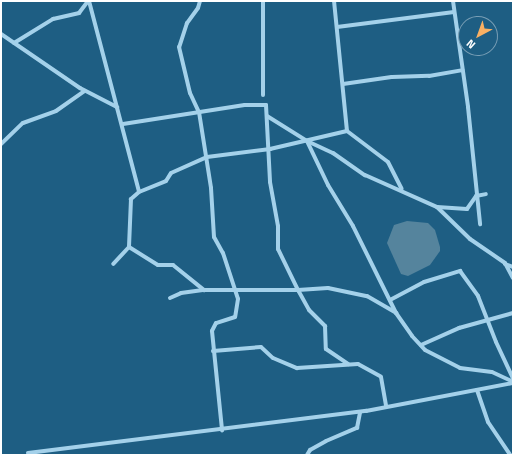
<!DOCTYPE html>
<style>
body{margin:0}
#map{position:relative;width:514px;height:456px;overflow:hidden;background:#1e5e83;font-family:"Titillium Web",sans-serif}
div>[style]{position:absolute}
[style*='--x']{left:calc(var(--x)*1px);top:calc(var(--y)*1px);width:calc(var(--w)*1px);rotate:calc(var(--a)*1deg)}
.water>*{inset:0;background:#55849d}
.minor>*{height:4px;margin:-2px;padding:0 2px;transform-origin:2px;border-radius:2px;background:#a4d1ea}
span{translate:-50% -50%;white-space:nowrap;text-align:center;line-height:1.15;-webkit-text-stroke:4px #1e5e83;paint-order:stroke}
.frame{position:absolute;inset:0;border:2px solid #fff;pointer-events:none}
.north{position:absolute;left:458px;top:16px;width:40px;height:40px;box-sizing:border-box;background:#1e5e83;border:1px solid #789eb5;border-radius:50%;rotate:221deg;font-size:11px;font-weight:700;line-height:16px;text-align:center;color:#fff}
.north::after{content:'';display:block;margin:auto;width:14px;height:18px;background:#f9b063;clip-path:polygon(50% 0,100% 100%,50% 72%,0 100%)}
</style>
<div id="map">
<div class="water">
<i style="clip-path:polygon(407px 221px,428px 223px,435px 230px,440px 247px,440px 251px,430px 265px,408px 276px,401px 274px,387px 243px,394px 225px)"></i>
</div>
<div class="minor">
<i style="--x:89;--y:1;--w:197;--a:75.3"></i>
<i style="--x:139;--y:192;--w:11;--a:139"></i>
<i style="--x:131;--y:199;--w:48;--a:92.4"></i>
<i style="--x:129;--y:247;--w:23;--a:133"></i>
<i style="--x:200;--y:1;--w:7;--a:106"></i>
<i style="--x:198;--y:8;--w:19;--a:126"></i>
<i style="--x:187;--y:23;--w:25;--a:108"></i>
<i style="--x:179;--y:47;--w:47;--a:76.6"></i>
<i style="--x:190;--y:93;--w:21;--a:65"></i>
<i style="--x:199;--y:112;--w:77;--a:81"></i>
<i style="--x:211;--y:188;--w:49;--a:86.5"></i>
<i style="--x:214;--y:237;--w:18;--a:61"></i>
<i style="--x:223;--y:253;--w:48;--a:71.9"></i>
<i style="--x:238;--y:299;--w:18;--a:99"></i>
<i style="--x:235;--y:317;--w:20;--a:162"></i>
<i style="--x:216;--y:323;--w:9;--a:117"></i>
<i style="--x:212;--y:331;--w:100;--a:84.2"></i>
<i style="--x:453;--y:1;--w:107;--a:81.9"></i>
<i style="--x:468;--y:107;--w:118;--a:84.1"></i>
<i style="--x:337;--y:27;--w:118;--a:-7.3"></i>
<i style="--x:1;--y:34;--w:96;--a:34.4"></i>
<i style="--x:80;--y:88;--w:42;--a:27.2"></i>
<i style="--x:14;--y:43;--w:46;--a:-31.6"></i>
<i style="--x:53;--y:19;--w:27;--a:-13"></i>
<i style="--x:79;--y:13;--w:15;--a:-53"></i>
<i style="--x:343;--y:84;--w:49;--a:-8.1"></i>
<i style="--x:392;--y:77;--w:37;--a:-2"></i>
<i style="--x:429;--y:76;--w:34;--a:-10"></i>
<i style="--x:263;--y:95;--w:94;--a:-90"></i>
<i style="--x:267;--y:116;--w:47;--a:32"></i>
<i style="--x:123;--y:124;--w:123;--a:-8.9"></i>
<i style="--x:245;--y:105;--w:21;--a:0"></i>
<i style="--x:266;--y:105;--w:77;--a:87"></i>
<i style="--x:270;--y:182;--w:45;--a:79.7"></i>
<i style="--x:278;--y:226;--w:23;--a:90"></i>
<i style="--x:278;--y:249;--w:46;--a:64"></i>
<i style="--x:298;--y:290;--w:30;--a:-4"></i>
<i style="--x:328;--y:288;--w:40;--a:12"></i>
<i style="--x:367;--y:296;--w:34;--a:30"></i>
<i style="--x:396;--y:313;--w:28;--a:55"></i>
<i style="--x:412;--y:336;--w:19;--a:47"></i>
<i style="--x:425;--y:350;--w:39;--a:27"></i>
<i style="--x:460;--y:368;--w:32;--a:7"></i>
<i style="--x:492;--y:372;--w:23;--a:25"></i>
<i style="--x:347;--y:131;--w:51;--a:37.1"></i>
<i style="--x:388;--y:162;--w:30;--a:63"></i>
<i style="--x:1;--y:144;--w:30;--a:-44"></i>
<i style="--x:23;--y:123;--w:35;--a:-20"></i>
<i style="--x:56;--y:111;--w:35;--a:-35"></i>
<i style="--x:139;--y:192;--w:29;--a:-22"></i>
<i style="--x:166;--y:181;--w:9;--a:-58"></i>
<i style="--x:171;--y:173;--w:39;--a:-24"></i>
<i style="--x:207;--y:157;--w:64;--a:-7.2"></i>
<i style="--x:270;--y:149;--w:79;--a:-13.2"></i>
<i style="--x:347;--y:131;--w:131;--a:-95.7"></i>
<i style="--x:437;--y:207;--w:46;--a:44.1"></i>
<i style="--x:470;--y:239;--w:42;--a:34.4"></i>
<i style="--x:505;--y:263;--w:17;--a:62"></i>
<i style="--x:129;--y:247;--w:34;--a:32"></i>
<i style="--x:158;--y:265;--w:15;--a:0"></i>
<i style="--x:173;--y:265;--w:40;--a:39"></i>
<i style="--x:204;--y:290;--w:94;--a:0"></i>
<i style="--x:298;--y:290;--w:23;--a:61"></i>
<i style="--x:309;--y:310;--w:23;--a:45"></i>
<i style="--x:325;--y:326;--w:23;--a:88"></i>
<i style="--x:326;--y:349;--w:27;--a:34"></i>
<i style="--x:505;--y:264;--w:9;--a:21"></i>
<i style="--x:170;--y:298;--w:12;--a:-24"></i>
<i style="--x:181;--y:293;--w:22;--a:-8"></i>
<i style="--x:390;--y:300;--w:38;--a:-28"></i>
<i style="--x:424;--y:282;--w:38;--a:-17"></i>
<i style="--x:460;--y:271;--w:31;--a:54"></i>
<i style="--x:478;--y:296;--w:49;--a:68.6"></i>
<i style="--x:496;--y:342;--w:40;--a:65"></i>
<i style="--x:396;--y:313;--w:97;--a:-116.3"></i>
<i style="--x:353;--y:226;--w:48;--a:-121.4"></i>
<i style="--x:328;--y:185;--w:49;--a:-115.5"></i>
<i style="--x:307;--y:141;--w:29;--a:25"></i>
<i style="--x:333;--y:153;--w:39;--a:35"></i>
<i style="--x:365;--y:175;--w:79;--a:24"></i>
<i style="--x:437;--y:207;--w:30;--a:4"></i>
<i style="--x:467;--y:209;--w:16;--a:-55"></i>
<i style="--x:476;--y:196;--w:10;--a:-11"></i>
<i style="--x:421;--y:345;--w:42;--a:-24.1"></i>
<i style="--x:459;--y:328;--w:56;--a:-15.5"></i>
<i style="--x:213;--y:351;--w:48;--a:-4.8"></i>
<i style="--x:261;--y:347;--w:16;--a:43"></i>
<i style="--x:273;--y:358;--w:26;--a:23"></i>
<i style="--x:297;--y:368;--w:61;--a:-3.8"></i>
<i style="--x:358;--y:364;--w:26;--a:29"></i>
<i style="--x:381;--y:377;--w:29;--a:80"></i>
<i style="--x:477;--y:390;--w:34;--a:71"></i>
<i style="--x:488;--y:422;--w:40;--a:56"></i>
<i style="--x:28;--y:453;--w:341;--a:-7.1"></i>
<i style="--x:366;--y:411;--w:150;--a:-10.8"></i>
<i style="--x:307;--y:455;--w:6;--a:-59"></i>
<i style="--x:310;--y:450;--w:18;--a:-29"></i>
<i style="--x:326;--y:441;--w:34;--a:-23"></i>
<i style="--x:357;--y:428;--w:16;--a:-79"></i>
</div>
<div class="frame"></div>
<div class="north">N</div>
</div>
